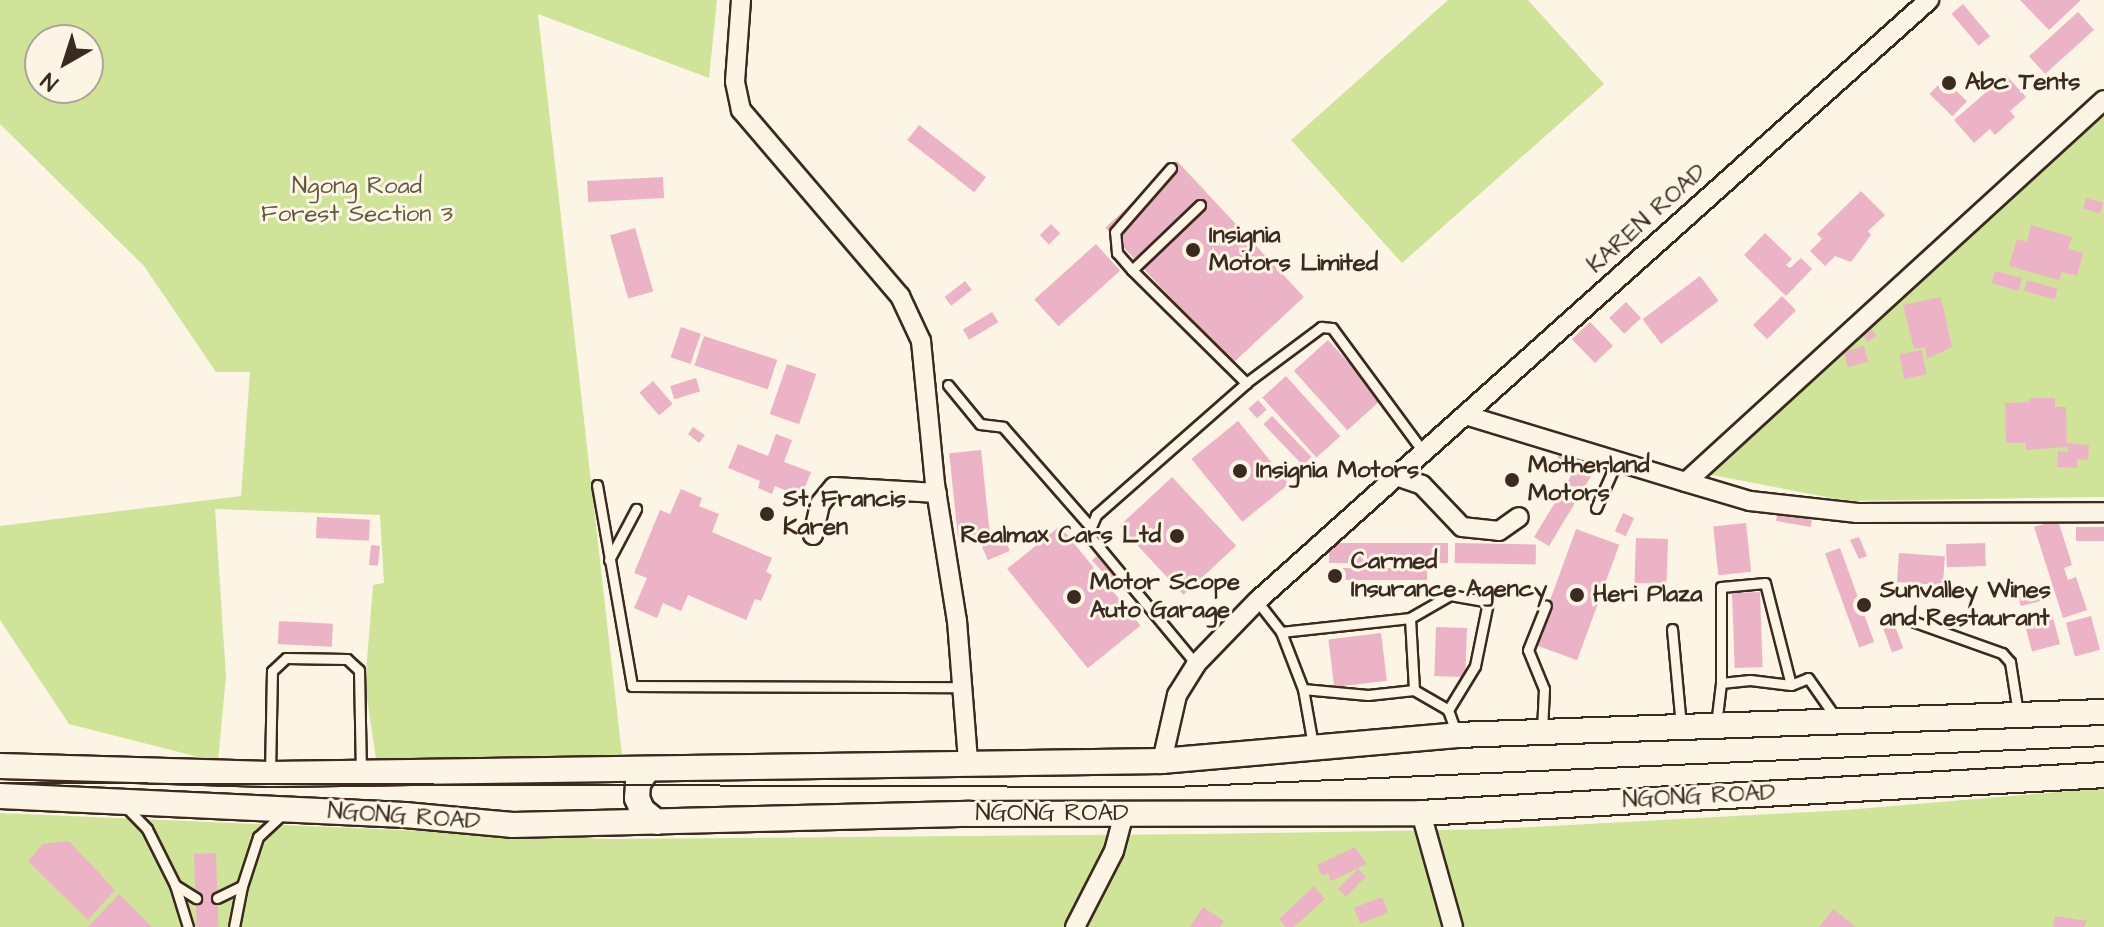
<!DOCTYPE html>
<style>
body{margin:0}
#map{position:relative;width:2104px;height:927px;overflow:hidden;background:#fcf5e5;font-family:"Architects Daughter",sans-serif}
div>[style]{position:absolute}
[style*='--x']{left:calc(var(--x)*1px);top:calc(var(--y)*1px);width:calc(var(--w)*1px);rotate:calc(var(--a)*1deg)}
.green>*{inset:0;background:#cfe499}
.building>*{inset:0;background:#ecb3c7;transform-origin:0 0}
.roads{filter:drop-shadow(2px 0 #3b2a1e) drop-shadow(-2px 0 #3b2a1e) drop-shadow(0 2px #3b2a1e) drop-shadow(0 -2px #3b2a1e)}
.service>*{height:9px;margin:-4.5px;padding:0 4.5px;transform-origin:4.5px;border-radius:4.5px;background:#fcf5e5}
.minor>*{height:18px;margin:-9px;padding:0 9px;transform-origin:9px;border-radius:9px;background:#fcf5e5}
.secondary>*{height:24px;margin:-12px;padding:0 12px;transform-origin:12px;border-radius:12px;background:#fcf5e5}
.tram>*{height:2px;margin:-1px;padding:0 1px;transform-origin:1px;border-radius:1px;background:#3b2a1e}
.dots>*{width:22px;height:22px;translate:-50% -50%;box-sizing:border-box;border:4px solid #fcf5e5;border-radius:50%}
span{translate:-50% -50%;white-space:nowrap;text-align:center;line-height:1.15;-webkit-text-stroke:6px #fcf5e5;paint-order:stroke}
.poi-label{font-size:24px;color:#3b2a1e;font-weight:700}
.left{translate:0 -50%;text-align:left}
.right{translate:-100% -50%;text-align:right}
.park-label{font-size:24px;color:#60583d}
.street-label{font-size:24px;color:#3b2a1e}
.north{position:absolute;left:24px;top:24px;width:80px;height:80px;box-sizing:border-box;background:#fcf5e5;border:2px solid #afa495;border-radius:50%;rotate:219deg;font-size:22px;font-weight:700;line-height:32px;text-align:center;color:#3b2a1e}
.north::after{content:'';display:block;margin:auto;width:28px;height:36px;background:#3b2a1e;clip-path:polygon(50% 0,100% 100%,50% 72%,0 100%)}
</style>
<div id="map">
<div class="green">
<i style="clip-path:polygon(evenodd,0 0,717px 0,709px 78px,538px 14px,622px 755px,376px 759px,365px 685px,373px 585px,384px 583px,380px 515px,215px 509px,226px 676px,218px 762px,69px 724px,0 620px,0 526px,241px 496px,250px 372px,216px 372px,144px 266px,0 124px,0 0,40px 40px,88px 40px,88px 88px,40px 88px,40px 40px)"></i>
<i style="clip-path:polygon(1448px 0,1528px 0,1604px 84px,1402px 263px,1291px 140px)"></i>
<i style="clip-path:polygon(2104px 112px,2104px 497px,1847px 501px,1707px 474px)"></i>
<i style="clip-path:polygon(2104px 788px,2104px 927px,0 927px,0 813px,609px 839px,1205px 834px,1495px 829px,1846px 810px)"></i>
</div>
<div class="building">
<i style="clip-path:polygon(2020px 0,2081px 0,2049px 30px)"></i>
<i style="left:1963px;top:4px;width:42px;height:15px;rotate:50deg"></i>
<i style="left:2078px;top:12px;width:24px;height:66px;rotate:48deg"></i>
<i style="clip-path:polygon(2006px 75px,2026px 97px,2010px 111px,2015px 117px,1995px 135px,1990px 129px,1974px 143px,1954px 120px)"></i>
<i style="left:1944px;top:79px;width:32px;height:21px;rotate:44deg"></i>
<i style="left:919px;top:125px;width:85px;height:19px;rotate:38deg"></i>
<i style="left:1177px;top:161px;width:186px;height:98px;rotate:47deg"></i>
<i style="left:663px;top:177px;width:21px;height:76px;rotate:87deg"></i>
<i style="clip-path:polygon(1861px 191px,1885px 215px,1868px 231px,1871px 235px,1851px 262px,1835px 256px,1825px 266px,1810px 251px,1822px 239px,1817px 234px)"></i>
<i style="left:2086px;top:198px;width:18px;height:11px;rotate:16deg"></i>
<i style="left:1051px;top:224px;width:13px;height:16px;rotate:45deg"></i>
<i style="clip-path:polygon(2031px 225px,2072px 237px,2068px 249px,2083px 253px,2077px 276px,2062px 272px,2059px 280px,2009px 266px,2017px 239px,2027px 242px)"></i>
<i style="left:635px;top:228px;width:66px;height:26px;rotate:74deg"></i>
<i style="clip-path:polygon(1765px 233px,1792px 259px,1786px 265px,1790px 268px,1801px 258px,1812px 269px,1786px 296px,1744px 255px)"></i>
<i style="left:1096px;top:244px;width:36px;height:83px;rotate:48deg"></i>
<i style="left:1995px;top:271px;width:28px;height:13px;rotate:15deg"></i>
<i style="left:1700px;top:276px;width:31px;height:72px;rotate:53deg"></i>
<i style="left:2027px;top:280px;width:32px;height:11px;rotate:16deg"></i>
<i style="left:965px;top:281px;width:11px;height:26px;rotate:52deg"></i>
<i style="left:1782px;top:296px;width:20px;height:41px;rotate:45deg"></i>
<i style="clip-path:polygon(1941px 297px,1952px 347px,1927px 359px,1925px 347px,1914px 349px,1903px 305px)"></i>
<i style="left:1626px;top:302px;width:22px;height:23px;rotate:47deg"></i>
<i style="left:992px;top:312px;width:12px;height:34px;rotate:59deg"></i>
<i style="left:1590px;top:322px;width:33px;height:25px;rotate:46deg"></i>
<i style="left:681px;top:327px;width:21px;height:32px;rotate:19deg"></i>
<i style="left:1870px;top:327px;width:11px;height:10px;rotate:56deg"></i>
<i style="left:704px;top:336px;width:77px;height:31px;rotate:18deg"></i>
<i style="left:1328px;top:340px;width:80px;height:46px;rotate:48deg"></i>
<i style="left:1864px;top:346px;width:16px;height:21px;rotate:75deg"></i>
<i style="left:1922px;top:350px;width:25px;height:23px;rotate:79deg"></i>
<i style="left:787px;top:364px;width:31px;height:53px;rotate:19deg"></i>
<i style="left:1286px;top:376px;width:81px;height:32px;rotate:48deg"></i>
<i style="left:696px;top:378px;width:14px;height:27px;rotate:73deg"></i>
<i style="left:653px;top:381px;width:30px;height:18px;rotate:49deg"></i>
<i style="clip-path:polygon(2029px 398px,2055px 398px,2055px 407px,2066px 407px,2067px 443px,2089px 445px,2088px 460px,2077px 459px,2077px 468px,2057px 467px,2058px 451px,2068px 452px,2068px 447px,2026px 450px,2026px 443px,2006px 443px,2005px 403px,2029px 402px)"></i>
<i style="left:1258px;top:400px;width:13px;height:13px;rotate:48deg"></i>
<i style="left:1272px;top:416px;width:57px;height:12px;rotate:46deg"></i>
<i style="left:1238px;top:421px;width:81px;height:60px;rotate:51deg"></i>
<i style="clip-path:polygon(693px 427px,705px 435px,699px 443px,688px 434px)"></i>
<i style="clip-path:polygon(776px 434px,792px 440px,784px 462px,811px 472px,801px 497px,775px 486px,772px 494px,758px 488px,760px 481px,728px 468px,738px 444px,768px 456px)"></i>
<i style="clip-path:polygon(1563px 448px,1596px 468px,1549px 546px,1534px 537px,1571px 476px,1553px 465px)"></i>
<i style="left:981px;top:450px;width:84px;height:32px;rotate:84deg"></i>
<i style="left:1172px;top:477px;width:94px;height:72px;rotate:47deg"></i>
<i style="clip-path:polygon(681px 489px,702px 498px,699px 506px,719px 514px,712px 532px,772px 558px,766px 572px,772px 575px,761px 601px,755px 599px,746px 620px,688px 595px,681px 611px,663px 603px,657px 618px,634px 608px,647px 578px,634px 573px,660px 510px,670px 514px)"></i>
<i style="left:1778px;top:510px;width:35px;height:11px;rotate:10deg"></i>
<i style="left:1623px;top:513px;width:12px;height:20px;rotate:24deg"></i>
<i style="left:317px;top:517px;width:53px;height:21px;rotate:3deg"></i>
<i style="clip-path:polygon(2058px 520px,2072px 565px,2064px 568px,2068px 580px,2076px 577px,2087px 610px,2063px 618px,2034px 527px)"></i>
<i style="left:1746px;top:523px;width:49px;height:33px;rotate:84deg"></i>
<i style="left:1040px;top:526px;width:12px;height:18px;rotate:59deg"></i>
<i style="left:1060px;top:526px;width:128px;height:68px;rotate:51deg"></i>
<i style="left:2104px;top:527px;width:14px;height:28px;rotate:90deg"></i>
<i style="left:1576px;top:529px;width:46px;height:123px;rotate:20deg"></i>
<i style="left:1004px;top:537px;width:15px;height:24px;rotate:67deg"></i>
<i style="clip-path:polygon(1859px 537px,1867px 556px,1859px 559px,1850px 540px)"></i>
<i style="left:1636px;top:538px;width:32px;height:45px;rotate:2deg"></i>
<i style="left:1448px;top:543px;width:20px;height:119px;rotate:90deg"></i>
<i style="left:1455px;top:543px;width:81px;height:20px;rotate:1deg"></i>
<i style="left:1985px;top:543px;width:23px;height:39px;rotate:88deg"></i>
<i style="left:371px;top:545px;width:9px;height:20px;rotate:6deg"></i>
<i style="left:1840px;top:548px;width:100px;height:16px;rotate:70deg"></i>
<i style="left:1100px;top:553px;width:42px;height:11px;rotate:47deg"></i>
<i style="left:1899px;top:553px;width:46px;height:29px;rotate:4deg"></i>
<i style="left:1327px;top:568px;width:100px;height:12px"></i>
<i style="left:2047px;top:583px;width:16px;height:31px;rotate:76deg"></i>
<i style="left:1760px;top:592px;width:75px;height:28px;rotate:88deg"></i>
<i style="left:2052px;top:614px;width:31px;height:29px;rotate:75deg"></i>
<i style="left:2091px;top:616px;width:35px;height:26px;rotate:75deg"></i>
<i style="left:279px;top:621px;width:54px;height:23px;rotate:3deg"></i>
<i style="left:1894px;top:623px;width:27px;height:12px;rotate:70deg"></i>
<i style="left:1436px;top:627px;width:31px;height:49px;rotate:2deg"></i>
<i style="left:1381px;top:633px;width:48px;height:53px;rotate:83deg"></i>
<i style="clip-path:polygon(69px 841px,115px 890px,88px 920px,28px 861px,43px 844px)"></i>
<i style="clip-path:polygon(1355px 847px,1367px 864px,1331px 881px,1328px 873px,1322px 876px,1317px 865px)"></i>
<i style="left:216px;top:853px;width:74px;height:22px;rotate:88deg"></i>
<i style="left:1358px;top:869px;width:11px;height:28px;rotate:45deg"></i>
<i style="clip-path:polygon(1314px 886px,1325px 899px,1294px 927px,1286px 927px,1279px 919px)"></i>
<i style="clip-path:polygon(119px 894px,152px 927px,88px 927px)"></i>
<i style="left:1382px;top:897px;width:17px;height:30px;rotate:69deg"></i>
<i style="clip-path:polygon(1203px 907px,1224px 921px,1220px 927px,1190px 927px)"></i>
<i style="clip-path:polygon(1833px 909px,1856px 927px,1819px 927px)"></i>
<i style="clip-path:polygon(2055px 916px,2087px 921px,2084px 927px,2053px 927px)"></i>
</div>
<div class="roads">
<div class="service">
<i style="--x:1200;--y:205;--w:94;--a:136.3"></i>
<i style="--x:1132;--y:270;--w:161;--a:44.7"></i>
<i style="--x:1132;--y:270;--w:23;--a:-131"></i>
<i style="--x:1117;--y:253;--w:21;--a:-95"></i>
<i style="--x:1115;--y:232;--w:85;--a:-48.8"></i>
<i style="--x:948;--y:385;--w:50;--a:50.6"></i>
<i style="--x:980;--y:424;--w:23;--a:7"></i>
<i style="--x:1003;--y:427;--w:129;--a:48.8"></i>
<i style="--x:597;--y:485;--w:204;--a:80.1"></i>
<i style="--x:632;--y:686;--w:331;--a:0.2"></i>
<i style="--x:1596;--y:508;--w:49;--a:-66"></i>
<i style="--x:609;--y:560;--w:58;--a:-62.1"></i>
<i style="--x:1257;--y:601;--w:39;--a:52"></i>
<i style="--x:1281;--y:632;--w:61;--a:68.9"></i>
<i style="--x:1410;--y:618;--w:72;--a:86.8"></i>
<i style="--x:1912;--y:621;--w:96;--a:19.6"></i>
<i style="--x:2002;--y:653;--w:12;--a:48"></i>
<i style="--x:2010;--y:662;--w:52;--a:81.1"></i>
<i style="--x:1672;--y:629;--w:97;--a:84.7"></i>
<i style="--x:1281;--y:632;--w:130;--a:-6.2"></i>
<i style="--x:1410;--y:618;--w:46;--a:-29.9"></i>
<i style="--x:1450;--y:595;--w:39;--a:10"></i>
<i style="--x:1488;--y:602;--w:65;--a:101.5"></i>
<i style="--x:1475;--y:666;--w:52;--a:121.5"></i>
<i style="--x:1196;--y:664;--w:169;--a:-129.7"></i>
<i style="--x:1088;--y:534;--w:21;--a:-67"></i>
<i style="--x:1096;--y:515;--w:200;--a:-41.3"></i>
<i style="--x:1246;--y:383;--w:94;--a:-36.7"></i>
<i style="--x:1321;--y:327;--w:11;--a:5"></i>
<i style="--x:1332;--y:328;--w:155;--a:53.6"></i>
<i style="--x:1721;--y:683;--w:96;--a:-90"></i>
<i style="--x:1721;--y:587;--w:44;--a:-5.2"></i>
<i style="--x:1765;--y:583;--w:105;--a:75.7"></i>
<i style="--x:1716;--y:725;--w:42;--a:-83.2"></i>
<i style="--x:1721;--y:683;--w:29;--a:-6"></i>
<i style="--x:1750;--y:680;--w:41;--a:7"></i>
<i style="--x:1791;--y:685;--w:18;--a:-22"></i>
<i style="--x:1808;--y:678;--w:49;--a:55"></i>
<i style="--x:1542;--y:730;--w:41;--a:-87.2"></i>
<i style="--x:1544;--y:689;--w:42;--a:-112.3"></i>
<i style="--x:1528;--y:650;--w:48;--a:-68.2"></i>
<i style="--x:1313;--y:745;--w:57;--a:-100.1"></i>
<i style="--x:1303;--y:689;--w:65;--a:5.3"></i>
<i style="--x:1368;--y:695;--w:46;--a:-6.2"></i>
<i style="--x:1414;--y:690;--w:39;--a:30"></i>
<i style="--x:1448;--y:710;--w:23;--a:70"></i>
<i style="--x:270;--y:774;--w:103;--a:-88.9"></i>
<i style="--x:272;--y:671;--w:19;--a:-43"></i>
<i style="--x:286;--y:658;--w:61;--a:0.9"></i>
<i style="--x:347;--y:659;--w:16;--a:43"></i>
<i style="--x:359;--y:670;--w:102;--a:88.9"></i>
<i style="--x:124;--y:805;--w:33;--a:46"></i>
<i style="--x:147;--y:829;--w:63;--a:63.4"></i>
<i style="--x:175;--y:885;--w:25;--a:32"></i>
<i style="--x:175;--y:885;--w:44;--a:72.8"></i>
<i style="--x:217;--y:898;--w:28;--a:-26"></i>
<i style="--x:242;--y:886;--w:52;--a:-71.9"></i>
<i style="--x:258;--y:837;--w:34;--a:-43"></i>
<i style="--x:234;--y:927;--w:42;--a:-79"></i>
</div>
<div class="minor">
<i style="--x:741;--y:0;--w:82;--a:94.2"></i>
<i style="--x:735;--y:82;--w:29;--a:78"></i>
<i style="--x:741;--y:110;--w:245;--a:49.5"></i>
<i style="--x:900;--y:296;--w:50;--a:65"></i>
<i style="--x:921;--y:341;--w:144;--a:84.4"></i>
<i style="--x:935;--y:484;--w:139;--a:80.9"></i>
<i style="--x:957;--y:621;--w:140;--a:85.5"></i>
<i style="--x:1465;--y:415;--w:231;--a:16.9"></i>
<i style="--x:1686;--y:482;--w:566;--a:-42.42"></i>
<i style="--x:1399;--y:477;--w:24;--a:19"></i>
<i style="--x:1422;--y:485;--w:58;--a:46.4"></i>
<i style="--x:1462;--y:527;--w:37;--a:6"></i>
<i style="--x:1499;--y:531;--w:24;--a:-35"></i>
<i style="--x:1686;--y:482;--w:67;--a:16.5"></i>
<i style="--x:1750;--y:501;--w:108;--a:6.4"></i>
<i style="--x:1857;--y:513;--w:247;--a:-0.2"></i>
<i style="--x:813;--y:535;--w:32;--a:-77"></i>
<i style="--x:820;--y:504;--w:22;--a:-51"></i>
<i style="--x:834;--y:487;--w:103;--a:3.3"></i>
<i style="--x:1162;--y:761;--w:68;--a:-77.2"></i>
<i style="--x:1177;--y:695;--w:36;--a:-58"></i>
<i style="--x:1196;--y:664;--w:88;--a:-45.9"></i>
<i style="--x:1257;--y:601;--w:902;--a:-41.81"></i>
<i style="--x:1421;--y:813;--w:118;--a:74.3"></i>
<i style="--x:1075;--y:927;--w:85;--a:-62.8"></i>
<i style="--x:1114;--y:851;--w:38;--a:-75"></i>
</div>
<div class="secondary">
<i style="--x:0;--y:766;--w:270;--a:1.7"></i>
<i style="--x:270;--y:774;--w:892;--a:-0.83"></i>
<i style="--x:1162;--y:761;--w:296;--a:-5"></i>
<i style="--x:1457;--y:735;--w:647;--a:-2.04"></i>
<i style="--x:647;--y:770;--w:17;--a:123"></i>
<i style="--x:638;--y:784;--w:14;--a:94"></i>
<i style="--x:637;--y:798;--w:13;--a:67"></i>
<i style="--x:642;--y:810;--w:19;--a:39"></i>
<i style="--x:0;--y:796;--w:405;--a:2.7"></i>
<i style="--x:405;--y:815;--w:108;--a:5.3"></i>
<i style="--x:513;--y:825;--w:457;--a:-1.4"></i>
<i style="--x:970;--y:814;--w:451;--a:-0.1"></i>
<i style="--x:1421;--y:813;--w:684;--a:-3.18"></i>
</div>
</div>
<div class="tram">
<i style="--x:0;--y:783;--w:1174;--a:0.2"></i>
<i style="--x:1174;--y:787;--w:931;--a:-2.52"></i>
</div>
<div class="dots">
<i style="left:1949px;top:83px;background:#3b2a1e"></i>
<i style="left:1193px;top:250px;background:#3b2a1e"></i>
<i style="left:1240px;top:471px;background:#3b2a1e"></i>
<i style="left:1512px;top:480px;background:#3b2a1e"></i>
<i style="left:767px;top:514px;background:#3b2a1e"></i>
<i style="left:1177px;top:536px;background:#3b2a1e"></i>
<i style="left:1335px;top:576px;background:#3b2a1e"></i>
<i style="left:1577px;top:595px;background:#3b2a1e"></i>
<i style="left:1074px;top:597px;background:#3b2a1e"></i>
<i style="left:1864px;top:605px;background:#3b2a1e"></i>
</div>
<div class="poi-label">
<span class="left" style="left:1965px;top:83px">Abc Tents</span>
<span class="left" style="left:1209px;top:250px">Insignia<br>Motors Limited</span>
<span class="left" style="left:1528px;top:480px">Motherland<br>Motors</span>
<span class="left" style="left:1256px;top:471px">Insignia Motors</span>
<span class="left" style="left:783px;top:514px">St. Francis<br>Karen</span>
<span class="right" style="left:1161px;top:536px">Realmax Cars Ltd</span>
<span class="left" style="left:1351px;top:576px">Carmed<br>Insurance Agency</span>
<span class="left" style="left:1090px;top:597px">Motor Scope<br>Auto Garage</span>
<span class="left" style="left:1880px;top:605px">Sunvalley Wines<br>and Restaurant</span>
<span class="left" style="left:1593px;top:595px">Heri Plaza</span>
</div>
<div class="park-label">
<span style="left:357px;top:201px">Ngong Road<br>Forest Section 3</span>
</div>
<div class="street-label">
<span style="left:1647px;top:219px;rotate:-42deg">KAREN ROAD</span>
<span style="left:1699px;top:797px;rotate:-3deg">NGONG ROAD</span>
<span style="left:1052px;top:814px">NGONG ROAD</span>
<span style="left:404px;top:817px;rotate:4deg">NGONG ROAD</span>
</div>
<div class="north">N</div>
</div>
